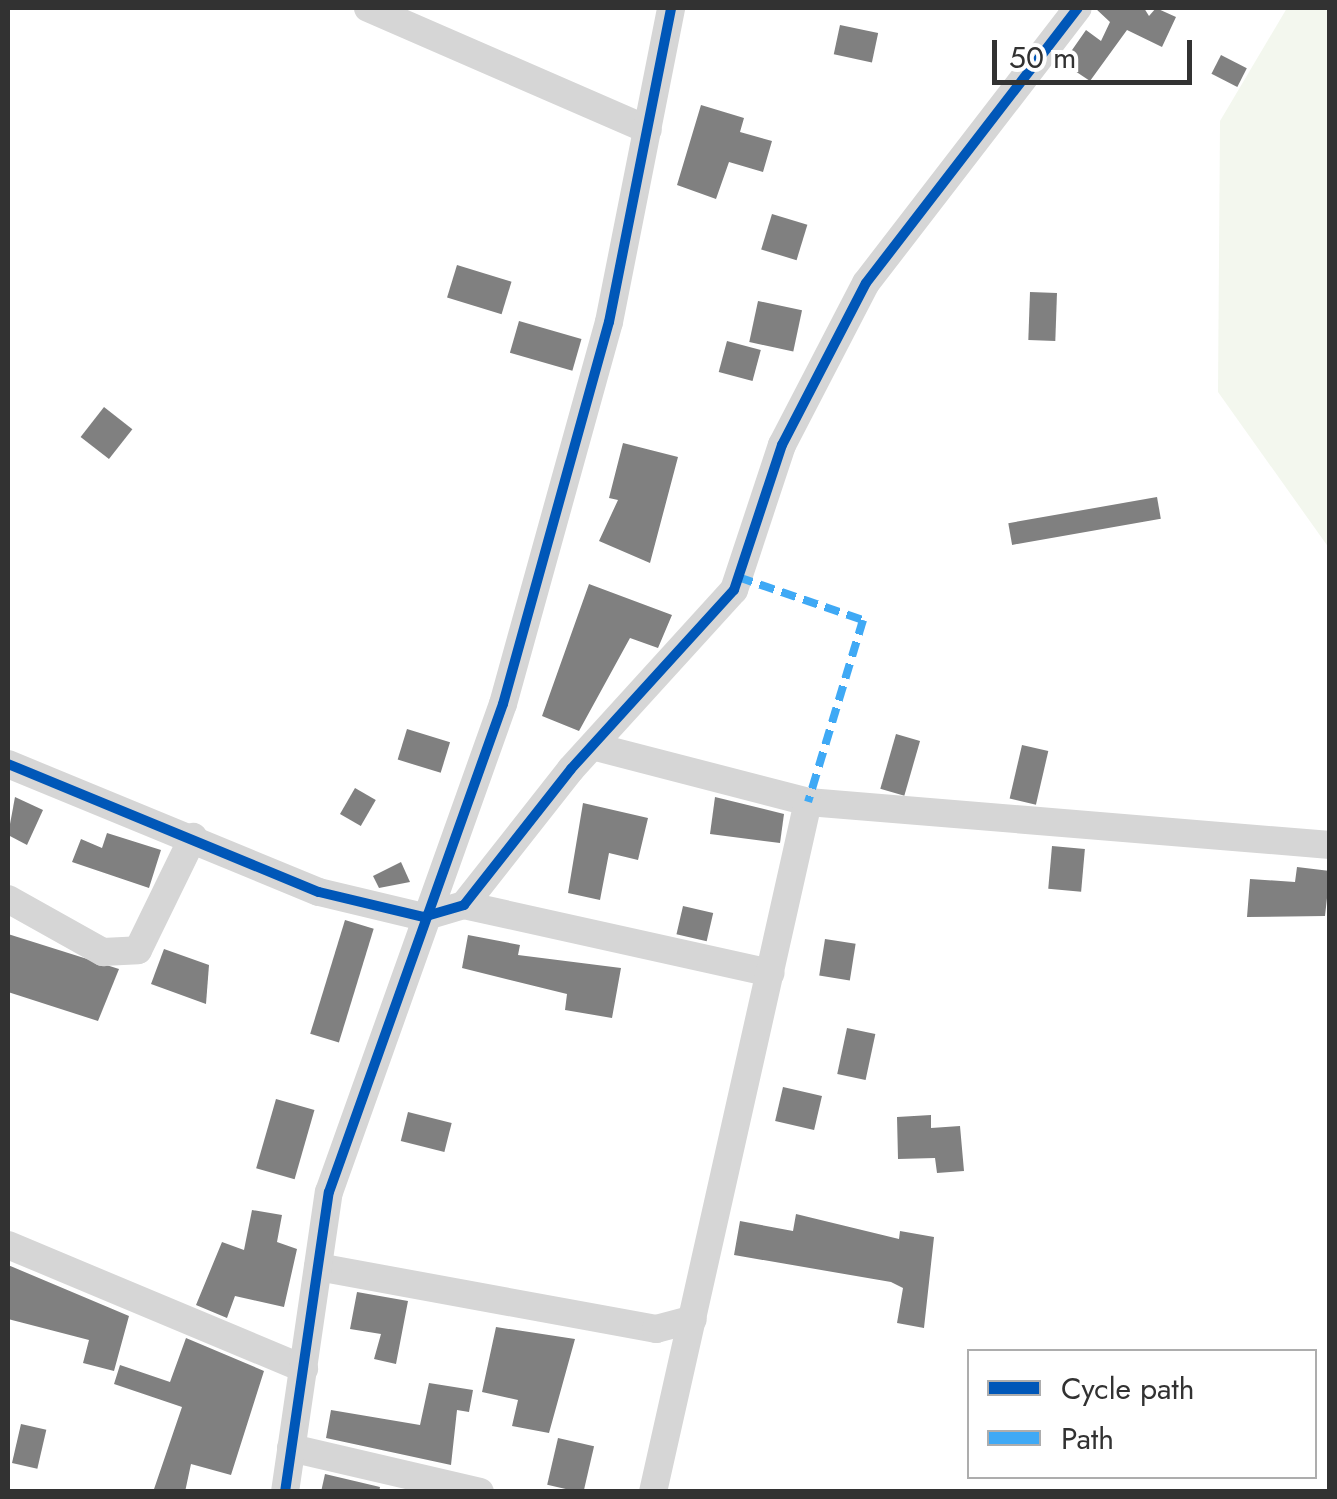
<!DOCTYPE html>
<style>
body{margin:0}
#map{position:relative;width:1337px;height:1499px;overflow:hidden;background:#fff;font-family:Jost,sans-serif}
div>[style]{position:absolute}
[style*='--x']{left:calc(var(--x)*1px);top:calc(var(--y)*1px);width:calc(var(--w)*1px);rotate:calc(var(--a)*1deg)}
.green>*{inset:0;background:#f3f7ee}
.building>*{inset:0;background:#808080;transform-origin:0 0}
.minor>*{height:28px;margin:-14px;padding:0 14px;transform-origin:14px;border-radius:14px;background:#d6d6d6}
.quiet>*{height:8px;margin-top:-4px;transform-origin:0;background:repeating-linear-gradient(90deg,#3fa9f5 0 15px,transparent 0 23px)}
.cycleway>*{height:10px;margin:-5px;padding:0 5px;transform-origin:5px;border-radius:5px;background:#0057b8}
span{translate:-50% -50%;white-space:nowrap;text-align:center;line-height:1.15;-webkit-text-stroke:10px #fff;paint-order:stroke}
.frame{position:absolute;inset:0;border:10px solid #323232;pointer-events:none}
.legend{position:absolute;left:967px;top:1349px;width:350px;height:130px;box-sizing:border-box;background:#fff;border:2px solid #adadad;margin:0;padding:12px 18px;list-style:none;font-size:30px;color:#323232}
.legend li{display:flex;align-items:center;gap:20px;height:50px}
.legend b{width:50px;border:2px solid #adadad}
.scale{position:absolute;left:992px;top:40px;width:200px;height:45px;box-sizing:border-box;border:5px solid #323232;border-top:0;padding-left:12px;font-size:30px;line-height:35px;white-space:nowrap;color:#323232;-webkit-text-stroke:8px #fff;paint-order:stroke}
</style>
<div id="map">
<div class="green">
<i style="clip-path:polygon(1287px 8px,1329px 8px,1329px 548px,1218px 392px,1220px 121px)"></i>
</div>
<div class="building">
<i style="clip-path:polygon(1095px 8px,1144px 8px,1149px 16px,1156px 8px,1176px 17px,1162px 47px,1127px 30px,1090px 81px,1063px 63px,1086px 30px,1101px 41px,1110px 22px)"></i>
<i style="left:840px;top:25px;width:39px;height:30px;rotate:12deg"></i>
<i style="left:1221px;top:55px;width:29px;height:21px;rotate:27deg"></i>
<i style="clip-path:polygon(701px 105px,744px 118px,740px 132px,772px 141px,763px 172px,729px 162px,716px 199px,677px 185px)"></i>
<i style="left:772px;top:214px;width:37px;height:37px;rotate:17deg"></i>
<i style="left:457px;top:265px;width:57px;height:34px;rotate:17deg"></i>
<i style="left:1030px;top:292px;width:27px;height:48px;rotate:2deg"></i>
<i style="left:758px;top:301px;width:45px;height:42px;rotate:12deg"></i>
<i style="left:519px;top:321px;width:65px;height:33px;rotate:16deg"></i>
<i style="left:727px;top:341px;width:35px;height:32px;rotate:15deg"></i>
<i style="left:104px;top:407px;width:36px;height:38px;rotate:38deg"></i>
<i style="clip-path:polygon(623px 443px,678px 457px,650px 563px,599px 541px,618px 500px,609px 498px)"></i>
<i style="left:1157px;top:497px;width:22px;height:151px;rotate:80deg"></i>
<i style="clip-path:polygon(589px 584px,672px 615px,658px 648px,630px 638px,579px 731px,542px 716px)"></i>
<i style="left:407px;top:729px;width:45px;height:32px;rotate:17deg"></i>
<i style="left:896px;top:734px;width:25px;height:57px;rotate:16deg"></i>
<i style="left:1022px;top:745px;width:27px;height:55px;rotate:13deg"></i>
<i style="left:355px;top:788px;width:24px;height:30px;rotate:30deg"></i>
<i style="clip-path:polygon(15px 797px,43px 810px,27px 845px,8px 835px)"></i>
<i style="clip-path:polygon(715px 797px,784px 814px,780px 843px,710px 834px)"></i>
<i style="clip-path:polygon(583px 803px,648px 818px,638px 860px,609px 853px,600px 900px,568px 893px)"></i>
<i style="clip-path:polygon(107px 833px,161px 850px,149px 888px,72px 862px,81px 839px,102px 848px)"></i>
<i style="left:1052px;top:846px;width:33px;height:43px;rotate:5deg"></i>
<i style="clip-path:polygon(401px 862px,410px 882px,379px 888px,373px 876px)"></i>
<i style="clip-path:polygon(1297px 867px,1330px 871px,1325px 916px,1247px 917px,1250px 879px,1295px 882px)"></i>
<i style="left:683px;top:906px;width:31px;height:29px;rotate:13deg"></i>
<i style="left:345px;top:920px;width:30px;height:119px;rotate:17deg"></i>
<i style="clip-path:polygon(8px 934px,119px 969px,98px 1021px,8px 992px)"></i>
<i style="clip-path:polygon(468px 935px,520px 945px,518px 955px,621px 968px,612px 1018px,565px 1010px,567px 994px,462px 968px)"></i>
<i style="left:825px;top:939px;width:31px;height:37px;rotate:9deg"></i>
<i style="clip-path:polygon(164px 949px,209px 965px,206px 1004px,151px 984px)"></i>
<i style="left:847px;top:1028px;width:29px;height:47px;rotate:12deg"></i>
<i style="left:783px;top:1087px;width:40px;height:35px;rotate:13deg"></i>
<i style="left:276px;top:1099px;width:40px;height:72px;rotate:16deg"></i>
<i style="left:408px;top:1112px;width:45px;height:30px;rotate:14deg"></i>
<i style="clip-path:polygon(931px 1115px,931px 1128px,960px 1126px,964px 1171px,937px 1173px,935px 1158px,898px 1159px,897px 1117px)"></i>
<i style="clip-path:polygon(252px 1210px,282px 1215px,277px 1242px,297px 1249px,284px 1307px,235px 1296px,227px 1318px,196px 1305px,222px 1242px,244px 1250px)"></i>
<i style="clip-path:polygon(796px 1214px,899px 1239px,900px 1231px,934px 1237px,924px 1328px,897px 1323px,903px 1288px,891px 1282px,734px 1255px,740px 1221px,793px 1231px)"></i>
<i style="clip-path:polygon(8px 1265px,129px 1316px,114px 1371px,83px 1363px,89px 1340px,8px 1319px)"></i>
<i style="clip-path:polygon(357px 1292px,408px 1301px,396px 1364px,374px 1359px,381px 1334px,350px 1329px)"></i>
<i style="clip-path:polygon(496px 1327px,575px 1339px,549px 1433px,512px 1426px,518px 1400px,482px 1392px)"></i>
<i style="clip-path:polygon(186px 1338px,264px 1371px,231px 1475px,191px 1464px,185px 1492px,153px 1492px,182px 1407px,114px 1384px,120px 1365px,170px 1382px)"></i>
<i style="clip-path:polygon(429px 1383px,473px 1390px,469px 1412px,457px 1410px,451px 1465px,326px 1438px,331px 1410px,420px 1425px)"></i>
<i style="left:21px;top:1424px;width:26px;height:40px;rotate:13deg"></i>
<i style="left:558px;top:1438px;width:37px;height:48px;rotate:13deg"></i>
<i style="clip-path:polygon(325px 1474px,380px 1487px,379px 1492px,321px 1492px)"></i>
</div>
<div class="minor">
<i style="--x:368;--y:8;--w:305;--a:23.5"></i>
<i style="--x:596;--y:747;--w:219;--a:14.5"></i>
<i style="--x:808;--y:802;--w:524;--a:4.71"></i>
<i style="--x:8;--y:764;--w:336;--a:22.4"></i>
<i style="--x:319;--y:892;--w:107;--a:13.5"></i>
<i style="--x:423;--y:917;--w:43;--a:-16.3"></i>
<i style="--x:464;--y:905;--w:173;--a:-51.8"></i>
<i style="--x:571;--y:769;--w:242;--a:-47.7"></i>
<i style="--x:734;--y:590;--w:153;--a:-71.7"></i>
<i style="--x:782;--y:445;--w:182;--a:-62.6"></i>
<i style="--x:866;--y:283;--w:347;--a:-52.4"></i>
<i style="--x:8;--y:899;--w:109;--a:29.2"></i>
<i style="--x:103;--y:952;--w:35;--a:-3"></i>
<i style="--x:138;--y:950;--w:126;--a:-64"></i>
<i style="--x:464;--y:905;--w:314;--a:12.5"></i>
<i style="--x:8;--y:1245;--w:321;--a:22.7"></i>
<i style="--x:318;--y:1267;--w:344;--a:10.4"></i>
<i style="--x:656;--y:1329;--w:38;--a:-15"></i>
<i style="--x:291;--y:1448;--w:194;--a:13.1"></i>
<i style="--x:285;--y:1492;--w:303;--a:-81.7"></i>
<i style="--x:329;--y:1192;--w:518;--a:-70.38"></i>
<i style="--x:503;--y:704;--w:396;--a:-74.5"></i>
<i style="--x:609;--y:322;--w:320;--a:-78.8"></i>
<i style="--x:653;--y:1492;--w:707;--a:-77.34"></i>
</div>
<div class="quiet">
<i style="--x:738;--y:577;--w:132;--a:19"></i>
<i style="--x:863;--y:620;--w:190;--a:106.8"></i>
</div>
<div class="cycleway">
<i style="--x:8;--y:764;--w:336;--a:22.4"></i>
<i style="--x:319;--y:892;--w:107;--a:13.5"></i>
<i style="--x:423;--y:917;--w:43;--a:-16.3"></i>
<i style="--x:464;--y:905;--w:173;--a:-51.8"></i>
<i style="--x:571;--y:769;--w:242;--a:-47.7"></i>
<i style="--x:734;--y:590;--w:153;--a:-71.7"></i>
<i style="--x:782;--y:445;--w:182;--a:-62.6"></i>
<i style="--x:866;--y:283;--w:347;--a:-52.4"></i>
<i style="--x:285;--y:1492;--w:303;--a:-81.7"></i>
<i style="--x:329;--y:1192;--w:518;--a:-70.38"></i>
<i style="--x:503;--y:704;--w:396;--a:-74.5"></i>
<i style="--x:609;--y:322;--w:320;--a:-78.8"></i>
</div>
<div class="frame"></div>
<ul class="legend">
<li><b style="height:12px;background:#0057b8"></b>Cycle path</li>
<li><b style="height:12px;background:#3fa9f5"></b>Path</li>
</ul>
<div class="scale">50 m</div>
</div>
